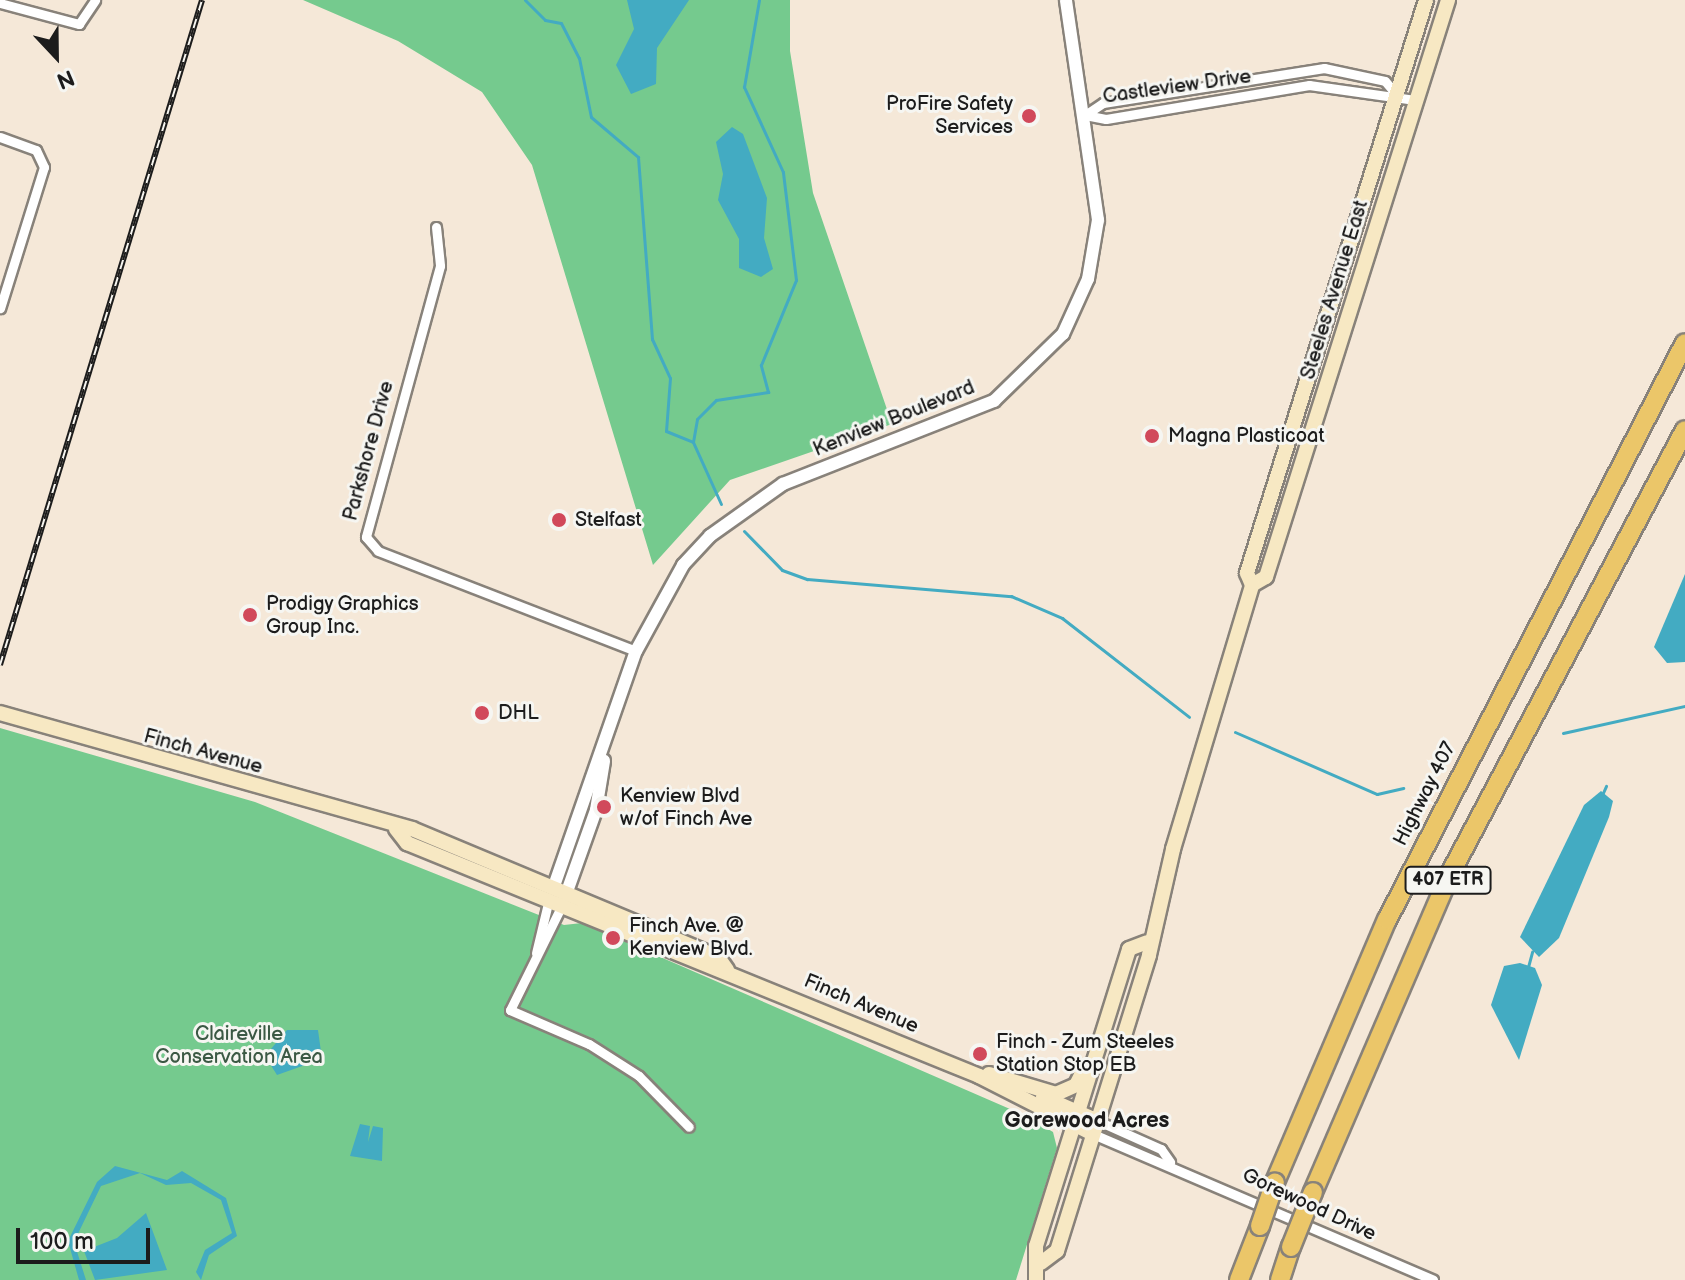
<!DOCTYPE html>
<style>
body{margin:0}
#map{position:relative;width:1685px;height:1280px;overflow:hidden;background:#f5e8d8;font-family:"Balsamiq Sans",sans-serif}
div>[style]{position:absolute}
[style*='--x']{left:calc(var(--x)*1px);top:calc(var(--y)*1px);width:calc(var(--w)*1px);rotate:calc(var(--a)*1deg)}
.green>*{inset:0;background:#75ca8e}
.water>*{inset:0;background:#43abc2}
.stream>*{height:3px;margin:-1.5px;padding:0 1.5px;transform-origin:1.5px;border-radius:1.5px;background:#43abc2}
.roads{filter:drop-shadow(2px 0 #88827a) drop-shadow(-2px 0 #88827a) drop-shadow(0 2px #88827a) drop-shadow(0 -2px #88827a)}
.minor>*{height:9px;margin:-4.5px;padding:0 4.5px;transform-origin:4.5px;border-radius:4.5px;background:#fff}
.tertiary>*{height:12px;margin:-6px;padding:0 6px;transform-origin:6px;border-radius:6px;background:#fff}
.secondary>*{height:14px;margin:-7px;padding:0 7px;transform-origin:7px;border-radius:7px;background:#f7e8c3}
.motorway>*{height:18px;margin:-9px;padding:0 9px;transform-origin:9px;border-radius:9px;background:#ebc669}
.rail>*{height:6px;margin-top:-3px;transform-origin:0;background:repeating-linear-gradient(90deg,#f6f6f2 0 9px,#1c1c1c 0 18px);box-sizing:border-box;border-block:2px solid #1c1c1c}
.bridges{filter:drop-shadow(2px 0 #88827a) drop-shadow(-2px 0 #88827a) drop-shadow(0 2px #88827a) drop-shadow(0 -2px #88827a)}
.motorway-bridge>*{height:18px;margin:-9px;padding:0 9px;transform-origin:9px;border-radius:9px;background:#ebc669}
.dots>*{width:22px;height:22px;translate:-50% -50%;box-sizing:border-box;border:4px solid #f6f6f2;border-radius:50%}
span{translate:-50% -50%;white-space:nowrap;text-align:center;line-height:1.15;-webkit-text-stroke:6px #f6f6f2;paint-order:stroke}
.shield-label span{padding:2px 6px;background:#f6f6f2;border:2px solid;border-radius:6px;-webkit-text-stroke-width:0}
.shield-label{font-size:18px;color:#1c1c1c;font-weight:700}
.street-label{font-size:20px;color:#1c1c1c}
.poi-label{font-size:20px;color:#1c1c1c}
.right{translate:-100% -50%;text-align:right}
.left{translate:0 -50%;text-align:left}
.park-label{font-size:20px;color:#3b5944}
.neighbourhood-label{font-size:22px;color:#1c1c1c;font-weight:700}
.north{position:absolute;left:16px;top:16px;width:80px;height:80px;-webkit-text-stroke:6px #f6f6f2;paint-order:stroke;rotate:158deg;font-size:22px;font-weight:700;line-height:32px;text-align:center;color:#1c1c1c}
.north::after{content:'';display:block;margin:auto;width:28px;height:36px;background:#1c1c1c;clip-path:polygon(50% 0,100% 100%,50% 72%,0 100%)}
.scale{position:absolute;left:16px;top:1228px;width:134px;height:36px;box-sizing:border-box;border:4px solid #1c1c1c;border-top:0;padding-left:10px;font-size:24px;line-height:28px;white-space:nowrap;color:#1c1c1c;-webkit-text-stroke:6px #f6f6f2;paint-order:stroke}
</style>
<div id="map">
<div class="green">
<i style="clip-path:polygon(303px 0,790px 0,790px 51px,813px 193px,892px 424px,730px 480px,653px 565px,532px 165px,482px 92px,398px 41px)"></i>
<i style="clip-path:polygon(0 728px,255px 802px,564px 925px,582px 923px,1026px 1116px,1053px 1132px,1057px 1148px,1016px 1280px,0 1280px)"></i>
</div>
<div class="water">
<i style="clip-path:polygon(627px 0,689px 0,657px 48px,656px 84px,631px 94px,616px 65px,634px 29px)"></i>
<i style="clip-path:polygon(732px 127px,743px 134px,767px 198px,764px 238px,773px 269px,761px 277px,739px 268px,739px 239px,718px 200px,723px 174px,716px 142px)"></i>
<i style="clip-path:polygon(1685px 574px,1685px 662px,1667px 663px,1654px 647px)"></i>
<i style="clip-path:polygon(1601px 791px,1613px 801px,1609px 817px,1559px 938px,1539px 957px,1520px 937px,1584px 805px)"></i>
<i style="clip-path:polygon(1520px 963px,1535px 968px,1542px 985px,1519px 1060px,1491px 1005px,1504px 966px)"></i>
<i style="clip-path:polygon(287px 1030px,318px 1030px,322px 1059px,277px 1075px,265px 1056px)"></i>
<i style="clip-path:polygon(360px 1124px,370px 1126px,368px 1142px,373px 1126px,383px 1128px,382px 1161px,350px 1156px)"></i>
<i style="clip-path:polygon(115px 1166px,167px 1180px,182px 1171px,226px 1198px,237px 1236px,209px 1255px,201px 1280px,196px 1272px,205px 1250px,232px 1233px,221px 1200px,191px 1183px,166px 1185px,140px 1173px,101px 1186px,74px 1242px,86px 1280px,79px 1280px,68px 1241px,97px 1182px)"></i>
<i style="clip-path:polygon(146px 1213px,167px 1270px,95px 1280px,84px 1251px,117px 1238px)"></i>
</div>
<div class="stream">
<i style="--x:525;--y:0;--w:28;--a:45"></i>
<i style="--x:545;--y:20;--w:16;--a:11"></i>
<i style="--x:561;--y:23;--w:39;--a:63"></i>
<i style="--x:579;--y:58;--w:60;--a:78.5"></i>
<i style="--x:591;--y:117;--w:62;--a:40.4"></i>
<i style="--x:638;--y:157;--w:183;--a:85.6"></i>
<i style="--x:652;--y:339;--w:43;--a:65.2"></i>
<i style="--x:670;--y:378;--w:53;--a:94.3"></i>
<i style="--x:666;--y:431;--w:29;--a:22"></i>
<i style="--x:721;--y:504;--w:68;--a:-114.3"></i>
<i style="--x:693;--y:442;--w:23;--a:-80"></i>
<i style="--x:697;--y:419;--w:27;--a:-45"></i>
<i style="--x:716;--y:400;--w:53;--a:-8.7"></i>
<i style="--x:768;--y:392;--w:28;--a:-105"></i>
<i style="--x:761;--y:365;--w:92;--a:-67.6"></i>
<i style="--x:796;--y:280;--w:109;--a:-96.9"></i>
<i style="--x:783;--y:172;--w:94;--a:-114.6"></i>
<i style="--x:744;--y:87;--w:88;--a:-80.2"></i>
<i style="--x:744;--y:531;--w:54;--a:45.7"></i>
<i style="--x:782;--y:570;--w:27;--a:20"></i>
<i style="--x:807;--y:579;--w:205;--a:4.8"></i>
<i style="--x:1011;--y:596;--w:56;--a:23.3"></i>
<i style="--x:1062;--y:618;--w:161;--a:37.9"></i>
<i style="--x:1235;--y:732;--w:155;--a:23.6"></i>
<i style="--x:1377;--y:794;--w:27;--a:-13"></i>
<i style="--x:1563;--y:733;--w:125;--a:-12.5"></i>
<i style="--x:1602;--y:795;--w:10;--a:-66"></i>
<i style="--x:1528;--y:967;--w:16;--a:-75"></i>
</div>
<div class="roads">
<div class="minor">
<i style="--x:0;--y:3;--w:82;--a:14.9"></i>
<i style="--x:79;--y:24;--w:29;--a:-56"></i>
<i style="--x:1085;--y:115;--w:21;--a:11"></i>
<i style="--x:1106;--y:119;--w:206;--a:-9.5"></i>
<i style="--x:1309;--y:85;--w:107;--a:8.1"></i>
<i style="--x:1085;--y:115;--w:22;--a:-34"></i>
<i style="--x:1103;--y:103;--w:224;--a:-9"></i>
<i style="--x:1324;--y:68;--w:62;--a:12"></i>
<i style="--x:1385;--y:81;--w:17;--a:50"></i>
<i style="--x:0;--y:137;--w:38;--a:20"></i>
<i style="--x:36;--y:150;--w:19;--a:65"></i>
<i style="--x:44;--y:167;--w:148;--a:107.3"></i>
<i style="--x:436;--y:227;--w:39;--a:84"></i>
<i style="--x:440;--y:266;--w:281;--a:105.3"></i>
<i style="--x:366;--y:537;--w:18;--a:49"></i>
<i style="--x:378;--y:551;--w:277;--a:21.2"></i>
<i style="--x:561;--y:907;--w:115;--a:116.3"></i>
<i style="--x:510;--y:1010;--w:86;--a:23.3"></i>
<i style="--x:589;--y:1044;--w:59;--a:32.6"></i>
<i style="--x:639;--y:1076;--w:71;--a:45.6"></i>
<i style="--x:536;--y:953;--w:56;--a:-76.5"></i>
<i style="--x:1098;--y:1121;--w:69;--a:24"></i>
<i style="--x:1161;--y:1149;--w:16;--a:55"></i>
<i style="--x:1093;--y:1134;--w:370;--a:23.2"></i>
</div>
<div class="tertiary">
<i style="--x:554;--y:886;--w:249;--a:-70.8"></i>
<i style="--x:636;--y:651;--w:98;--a:-61.3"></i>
<i style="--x:683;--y:565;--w:40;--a:-47"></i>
<i style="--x:710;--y:536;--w:90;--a:-35.5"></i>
<i style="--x:783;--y:484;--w:227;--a:-21.5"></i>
<i style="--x:994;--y:401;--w:96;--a:-44.2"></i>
<i style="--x:1063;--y:334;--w:60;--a:-65.6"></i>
<i style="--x:1088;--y:279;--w:60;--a:-80.4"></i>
<i style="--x:1098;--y:220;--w:222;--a:-98.3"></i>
<i style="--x:564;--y:900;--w:96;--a:-70.4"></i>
<i style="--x:596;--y:810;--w:50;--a:-80.7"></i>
</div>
<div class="secondary">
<i style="--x:1252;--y:585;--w:16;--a:-30"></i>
<i style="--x:1266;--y:577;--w:605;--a:-72.49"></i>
<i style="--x:0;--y:713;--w:428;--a:15.7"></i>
<i style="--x:412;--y:829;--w:332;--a:22.7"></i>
<i style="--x:718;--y:957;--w:16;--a:55"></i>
<i style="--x:396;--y:829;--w:18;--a:52"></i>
<i style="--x:407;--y:843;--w:618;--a:22.16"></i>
<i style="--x:979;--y:1076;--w:128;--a:27"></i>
<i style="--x:989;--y:1074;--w:70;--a:16.6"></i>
<i style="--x:1056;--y:1094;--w:22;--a:-24"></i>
<i style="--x:1076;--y:1085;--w:18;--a:-63"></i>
<i style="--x:1043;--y:1097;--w:60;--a:23.6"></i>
<i style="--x:1041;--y:1263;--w:20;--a:-37"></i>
<i style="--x:1057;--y:1251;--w:310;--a:-72.7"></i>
<i style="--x:1149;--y:955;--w:109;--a:-77.2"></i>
<i style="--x:1173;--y:849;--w:276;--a:-73.3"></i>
<i style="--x:1252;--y:585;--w:13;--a:-113"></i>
<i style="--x:1247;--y:573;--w:600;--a:-72.65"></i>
<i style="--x:1036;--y:1280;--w:34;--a:-90"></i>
<i style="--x:1036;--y:1246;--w:311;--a:-72.6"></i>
<i style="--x:1129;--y:949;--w:19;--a:-21"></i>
</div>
<div class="motorway">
<i style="--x:1275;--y:1182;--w:285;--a:-66.9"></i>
<i style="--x:1387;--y:920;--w:649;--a:-62.69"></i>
<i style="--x:1313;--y:1192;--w:346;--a:-66.7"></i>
<i style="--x:1450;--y:874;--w:502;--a:-62.11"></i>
<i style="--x:1239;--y:1280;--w:58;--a:-68.7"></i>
<i style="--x:1280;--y:1280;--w:35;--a:-72"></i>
</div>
</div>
<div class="rail">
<i style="--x:0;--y:665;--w:695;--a:-73.1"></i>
</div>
<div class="bridges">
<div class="motorway-bridge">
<i style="--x:1260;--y:1226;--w:46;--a:-71.2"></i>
<i style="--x:1291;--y:1247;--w:59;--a:-68.2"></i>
</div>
</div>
<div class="dots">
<i style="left:1029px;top:116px;background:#d1495b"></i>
<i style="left:1152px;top:436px;background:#d1495b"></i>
<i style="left:559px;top:520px;background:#d1495b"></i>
<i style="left:250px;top:615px;background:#d1495b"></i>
<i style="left:482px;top:713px;background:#d1495b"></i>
<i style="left:604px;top:807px;background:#d1495b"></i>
<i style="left:613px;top:938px;background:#d1495b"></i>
<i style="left:980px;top:1054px;background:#d1495b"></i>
</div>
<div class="shield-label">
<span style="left:1448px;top:880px">407 ETR</span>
</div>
<div class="street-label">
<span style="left:1177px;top:87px;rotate:-8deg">Castleview Drive</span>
<span style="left:1335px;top:290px;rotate:-73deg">Steeles Avenue East</span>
<span style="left:894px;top:419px;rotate:-22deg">Kenview Boulevard</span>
<span style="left:369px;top:451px;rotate:-75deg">Parkshore Drive</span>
<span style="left:203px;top:752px;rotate:15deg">Finch Avenue</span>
<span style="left:1425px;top:794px;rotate:-63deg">Highway 407</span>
<span style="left:861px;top:1004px;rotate:23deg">Finch Avenue</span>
<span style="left:1309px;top:1205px;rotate:25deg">Gorewood Drive</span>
</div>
<div class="poi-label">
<span class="right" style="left:1013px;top:116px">ProFire Safety<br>Services</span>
<span class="left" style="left:1168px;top:436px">Magna Plasticoat</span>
<span class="left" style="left:575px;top:520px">Stelfast</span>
<span class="left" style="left:266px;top:616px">Prodigy Graphics<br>Group Inc.</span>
<span class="left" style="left:498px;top:713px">DHL</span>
<span class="left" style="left:620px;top:808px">Kenview Blvd<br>w/of Finch Ave</span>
<span class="left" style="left:629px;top:938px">Finch Ave. @<br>Kenview Blvd.</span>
<span class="left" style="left:996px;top:1054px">Finch - Zum Steeles<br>Station Stop EB</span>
</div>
<div class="park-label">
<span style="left:239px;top:1046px">Claireville<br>Conservation Area</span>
</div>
<div class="neighbourhood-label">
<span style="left:1087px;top:1121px">Gorewood Acres</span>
</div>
<div class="north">N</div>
<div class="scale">100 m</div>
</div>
